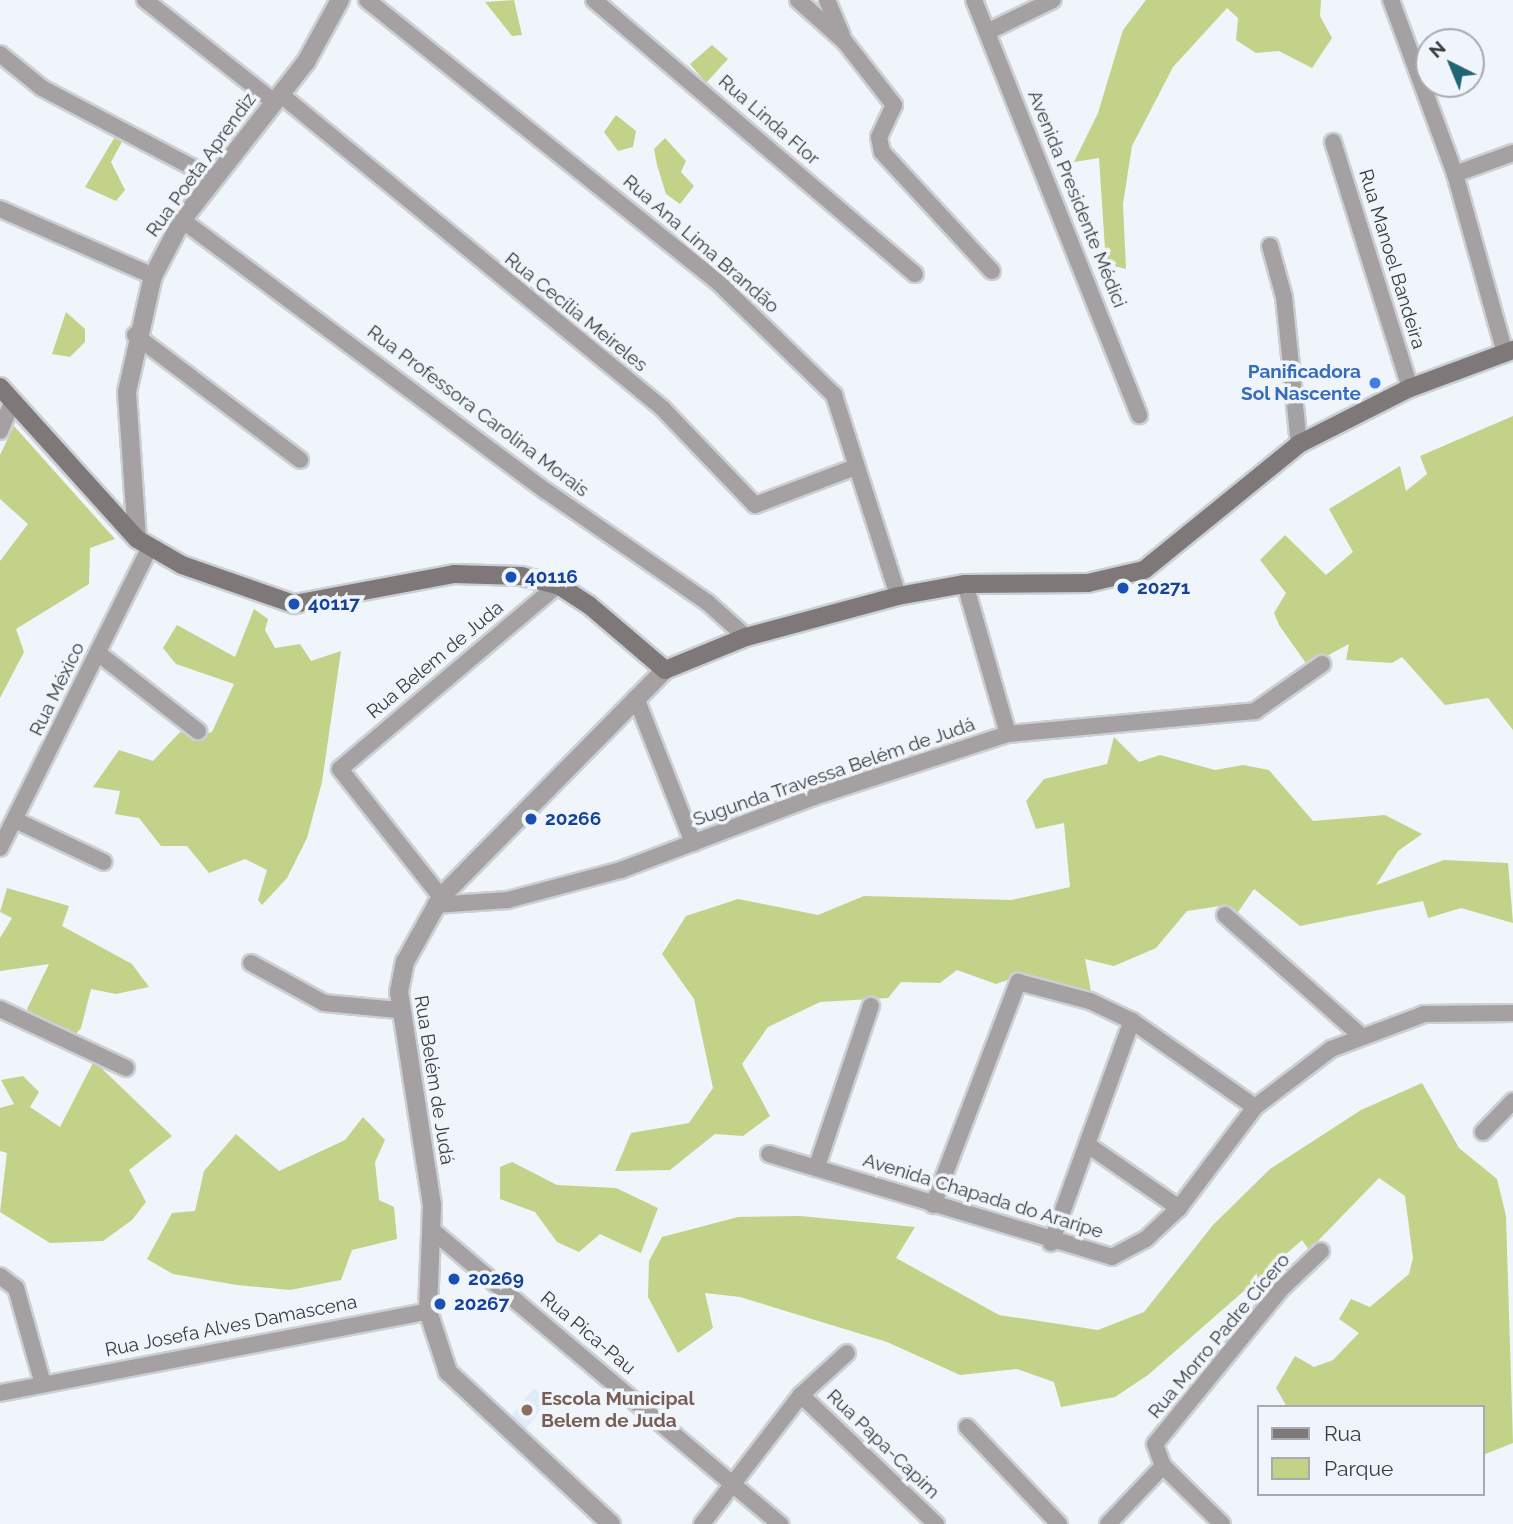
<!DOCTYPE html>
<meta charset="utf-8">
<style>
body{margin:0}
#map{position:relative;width:1513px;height:1524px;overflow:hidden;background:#eff5fb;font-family:Raleway,sans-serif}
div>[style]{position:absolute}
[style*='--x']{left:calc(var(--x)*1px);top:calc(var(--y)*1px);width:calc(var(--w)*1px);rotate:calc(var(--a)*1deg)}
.built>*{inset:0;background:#e0ebf8;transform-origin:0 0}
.green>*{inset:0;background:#c2d289}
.roads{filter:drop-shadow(2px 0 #cbd0d5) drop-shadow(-2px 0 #cbd0d5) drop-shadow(0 2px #cbd0d5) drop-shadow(0 -2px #cbd0d5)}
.minor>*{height:16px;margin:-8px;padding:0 8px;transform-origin:8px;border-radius:8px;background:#a5a0a1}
.tertiary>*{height:18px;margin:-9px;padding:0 9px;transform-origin:9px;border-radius:9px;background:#a5a0a1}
.secondary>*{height:18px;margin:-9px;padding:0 9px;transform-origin:9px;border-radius:9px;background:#7e7879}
.dots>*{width:19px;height:19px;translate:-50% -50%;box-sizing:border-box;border:4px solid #eff5fb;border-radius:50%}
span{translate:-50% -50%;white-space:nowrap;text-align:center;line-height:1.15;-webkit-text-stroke:7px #eff5fb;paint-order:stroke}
.street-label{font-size:19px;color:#3a3d3f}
.shop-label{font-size:19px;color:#366cbe;font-weight:700}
.right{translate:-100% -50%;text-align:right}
.transit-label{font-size:19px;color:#164399;font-weight:700}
.left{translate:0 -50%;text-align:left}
.education-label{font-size:19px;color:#785e54;font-weight:700}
.legend{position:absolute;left:1257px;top:1405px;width:228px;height:91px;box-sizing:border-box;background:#eff5fb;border:2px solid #a7abb0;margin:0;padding:9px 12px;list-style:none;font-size:21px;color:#3a3d3f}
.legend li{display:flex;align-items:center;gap:14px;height:35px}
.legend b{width:35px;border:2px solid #a7abb0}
.north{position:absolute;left:1415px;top:28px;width:70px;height:70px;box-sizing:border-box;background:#eff5fb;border:2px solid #a7abb0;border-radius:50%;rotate:317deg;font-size:19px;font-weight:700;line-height:28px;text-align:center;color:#3a3d3f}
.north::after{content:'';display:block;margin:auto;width:24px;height:32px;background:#206476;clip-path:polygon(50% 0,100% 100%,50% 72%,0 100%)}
</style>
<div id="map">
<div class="built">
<i style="left:534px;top:1388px;width:19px;height:44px;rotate:39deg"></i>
</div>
<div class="green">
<i style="clip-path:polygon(514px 0,522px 35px,512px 36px,485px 2px)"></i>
<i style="clip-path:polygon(1146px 0,1321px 0,1320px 16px,1332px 38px,1312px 68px,1279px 51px,1256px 53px,1236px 40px,1238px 18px,1227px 8px,1173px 67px,1132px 146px,1123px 204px,1126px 269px,1106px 264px,1099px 158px,1074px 162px,1098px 113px,1123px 30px)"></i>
<i style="clip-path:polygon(712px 45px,728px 59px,706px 83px,690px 64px)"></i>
<i style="clip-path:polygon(616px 115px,636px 131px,633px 147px,618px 151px,604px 132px)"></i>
<i style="clip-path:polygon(119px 130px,143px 141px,122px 142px,111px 162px,125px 190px,116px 201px,85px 187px)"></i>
<i style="clip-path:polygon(665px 138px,686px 161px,681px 172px,694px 186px,680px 204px,666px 194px,657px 165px,654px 149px)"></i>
<i style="clip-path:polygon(66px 312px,85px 329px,85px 342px,70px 357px,52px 354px)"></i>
<i style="clip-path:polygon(1513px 416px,1513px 730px,1488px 698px,1445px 705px,1402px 657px,1392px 663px,1346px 660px,1349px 644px,1308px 666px,1279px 625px,1274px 613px,1286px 593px,1260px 560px,1285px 535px,1326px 575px,1353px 552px,1329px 509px,1400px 466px,1406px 491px,1427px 474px,1420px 456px)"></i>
<i style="clip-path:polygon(14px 426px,115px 539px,90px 548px,89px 584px,16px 629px,24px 652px,0 698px,0 561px,28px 524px,0 499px,0 455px)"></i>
<i style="clip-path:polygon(254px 609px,268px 619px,265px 630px,275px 648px,300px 644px,311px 661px,341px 651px,322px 782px,307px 838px,287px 878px,262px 905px,258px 900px,267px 870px,245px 859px,209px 873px,187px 846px,161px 846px,139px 818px,115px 814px,120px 791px,93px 787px,119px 750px,153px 761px,180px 732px,193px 737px,212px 732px,234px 684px,176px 664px,163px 648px,177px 625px,235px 657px)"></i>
<i style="clip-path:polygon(1114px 737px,1139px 762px,1160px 755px,1215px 770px,1243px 765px,1269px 770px,1313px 821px,1385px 815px,1422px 834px,1398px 851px,1376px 885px,1444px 860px,1508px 863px,1513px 923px,1461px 908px,1428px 918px,1423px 901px,1300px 926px,1254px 889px,1236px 915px,1220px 906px,1187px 911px,1156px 948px,1114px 966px,1085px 959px,1091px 991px,1019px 976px,996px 984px,957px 970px,940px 983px,901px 982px,888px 998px,820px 1002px,768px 1027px,742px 1064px,770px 1116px,743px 1136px,715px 1134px,670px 1170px,615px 1171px,631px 1133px,689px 1123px,713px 1088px,694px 999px,662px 954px,686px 916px,738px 899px,818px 915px,864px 896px,1011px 900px,1070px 887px,1064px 823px,1036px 829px,1026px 801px,1044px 779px,1107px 764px)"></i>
<i style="clip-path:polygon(7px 888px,69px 906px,62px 926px,132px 964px,149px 987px,116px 994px,91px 989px,81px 1028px,63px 1048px,27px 1009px,49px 964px,0 971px,0 938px,12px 918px,0 912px)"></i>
<i style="clip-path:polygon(94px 1061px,172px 1136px,129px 1170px,146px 1202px,132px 1220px,103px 1241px,50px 1243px,0 1212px,7px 1153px,0 1151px,0 1108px,14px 1104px,1px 1080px,23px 1076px,39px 1092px,30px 1107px,60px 1127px)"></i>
<i style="clip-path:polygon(1422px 1083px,1459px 1148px,1497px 1179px,1506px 1216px,1513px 1443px,1483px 1455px,1483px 1407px,1287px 1407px,1276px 1388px,1295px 1356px,1314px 1367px,1333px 1360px,1359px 1333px,1339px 1319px,1351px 1299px,1370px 1307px,1409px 1274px,1413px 1258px,1405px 1196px,1379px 1178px,1309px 1250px,1302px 1240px,1148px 1375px,1115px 1397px,1061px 1407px,1054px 1382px,1017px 1369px,960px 1375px,887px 1342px,740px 1297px,705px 1293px,713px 1328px,678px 1353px,648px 1297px,649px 1261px,662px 1237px,738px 1217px,800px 1216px,915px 1227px,896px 1258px,999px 1315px,1098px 1330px,1144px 1312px,1213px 1225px,1270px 1169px,1361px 1110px)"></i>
<i style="clip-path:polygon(363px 1117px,385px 1140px,375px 1162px,379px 1200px,394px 1207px,397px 1239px,352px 1250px,341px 1280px,290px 1290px,237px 1285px,173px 1274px,147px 1259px,172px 1213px,195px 1211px,204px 1171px,236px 1134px,279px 1171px,345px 1140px)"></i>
<i style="clip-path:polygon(512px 1162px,557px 1185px,616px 1188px,658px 1208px,641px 1253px,600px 1234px,579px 1252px,557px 1242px,535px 1212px,500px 1199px,500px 1167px)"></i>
</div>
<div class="roads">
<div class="minor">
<i style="--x:145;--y:0;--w:163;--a:38.3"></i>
<i style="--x:367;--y:0;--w:454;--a:38.8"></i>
<i style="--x:721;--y:285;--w:158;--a:44.2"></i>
<i style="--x:834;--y:395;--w:211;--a:72.3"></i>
<i style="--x:594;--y:0;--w:422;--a:40.5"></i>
<i style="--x:798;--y:0;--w:63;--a:41.8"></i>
<i style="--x:845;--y:42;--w:80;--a:52.1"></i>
<i style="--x:894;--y:105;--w:35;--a:115"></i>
<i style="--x:879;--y:137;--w:15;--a:79"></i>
<i style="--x:882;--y:152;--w:162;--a:47.3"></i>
<i style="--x:827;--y:0;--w:39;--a:67"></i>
<i style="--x:974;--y:0;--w:447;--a:68.3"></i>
<i style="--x:1391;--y:0;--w:185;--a:69.8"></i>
<i style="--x:1455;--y:174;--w:186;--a:74.4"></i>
<i style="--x:987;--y:32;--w:73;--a:-25.9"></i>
<i style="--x:0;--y:54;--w:54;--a:39"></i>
<i style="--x:42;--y:88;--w:193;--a:27.8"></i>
<i style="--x:280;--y:94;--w:496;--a:39.4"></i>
<i style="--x:663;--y:409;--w:133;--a:46.2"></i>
<i style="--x:755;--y:505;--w:105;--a:-20.7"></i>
<i style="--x:1333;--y:142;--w:258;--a:72.6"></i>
<i style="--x:1455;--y:174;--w:62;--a:-19.9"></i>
<i style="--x:0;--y:209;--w:167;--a:23.6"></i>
<i style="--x:182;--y:220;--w:454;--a:36.7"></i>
<i style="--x:546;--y:491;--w:196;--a:34.6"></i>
<i style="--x:707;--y:602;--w:52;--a:41.9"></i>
<i style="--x:1270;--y:246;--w:53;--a:74.6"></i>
<i style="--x:1284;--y:297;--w:148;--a:84.2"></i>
<i style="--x:135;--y:335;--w:207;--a:37.1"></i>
<i style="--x:0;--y:431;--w:30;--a:-67"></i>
<i style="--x:965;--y:584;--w:156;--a:74"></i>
<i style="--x:98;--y:653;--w:127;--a:38"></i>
<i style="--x:636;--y:698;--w:156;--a:68.5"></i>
<i style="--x:15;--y:820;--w:98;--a:25.3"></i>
<i style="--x:0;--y:848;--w:336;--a:-63.5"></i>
<i style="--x:441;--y:897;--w:163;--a:-128.3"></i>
<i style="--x:340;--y:769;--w:285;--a:-40.2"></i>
<i style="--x:435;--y:905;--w:73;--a:-3.9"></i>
<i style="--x:508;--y:900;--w:117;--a:-14.9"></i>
<i style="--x:621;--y:870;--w:206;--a:-20.7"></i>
<i style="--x:814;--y:797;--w:204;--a:-18"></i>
<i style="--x:1008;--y:734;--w:248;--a:-5.3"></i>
<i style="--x:1255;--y:711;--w:82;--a:-35"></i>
<i style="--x:1225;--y:915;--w:181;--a:41.6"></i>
<i style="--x:251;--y:963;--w:83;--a:28.7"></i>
<i style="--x:324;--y:1003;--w:74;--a:5.4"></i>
<i style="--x:0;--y:1009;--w:139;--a:25.1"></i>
<i style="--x:1483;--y:1132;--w:43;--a:-45.9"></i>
<i style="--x:1088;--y:1145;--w:111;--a:34.7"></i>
<i style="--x:769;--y:1154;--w:358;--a:16.7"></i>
<i style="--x:1112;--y:1257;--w:38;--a:-28"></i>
<i style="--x:1146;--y:1239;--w:45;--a:-43.2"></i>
<i style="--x:1179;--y:1208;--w:126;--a:-53"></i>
<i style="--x:1255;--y:1107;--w:96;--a:-37.3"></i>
<i style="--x:1331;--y:1049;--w:99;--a:-20.6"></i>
<i style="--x:1424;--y:1014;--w:89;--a:-0.6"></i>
<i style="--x:817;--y:1166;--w:169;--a:-71.4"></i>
<i style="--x:933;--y:1205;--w:239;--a:-69.1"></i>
<i style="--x:1018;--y:982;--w:74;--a:14.8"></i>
<i style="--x:1090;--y:1001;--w:47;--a:25.5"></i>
<i style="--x:1132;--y:1021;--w:150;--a:35"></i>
<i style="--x:432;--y:1230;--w:456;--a:40.2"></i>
<i style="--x:1051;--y:1243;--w:236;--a:-70"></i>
<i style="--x:0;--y:1276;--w:20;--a:37"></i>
<i style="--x:16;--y:1288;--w:100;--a:74.3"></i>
<i style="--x:0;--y:1393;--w:436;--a:-10.8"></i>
<i style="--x:801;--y:1395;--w:187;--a:43.7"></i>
<i style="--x:967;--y:1427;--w:134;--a:46.5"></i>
<i style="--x:702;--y:1524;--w:163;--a:-52.5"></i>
<i style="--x:801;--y:1395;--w:62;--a:-42.4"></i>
<i style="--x:1108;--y:1524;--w:80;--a:-46.5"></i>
<i style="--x:1222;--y:1524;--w:83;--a:-135.5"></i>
<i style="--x:1163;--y:1466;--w:23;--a:-110"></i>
<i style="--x:1155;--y:1444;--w:200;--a:-50.9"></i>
<i style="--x:1281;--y:1289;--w:55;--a:-43.5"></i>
</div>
<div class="tertiary">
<i style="--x:137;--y:539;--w:147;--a:-93.9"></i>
<i style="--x:127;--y:392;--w:119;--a:-77.4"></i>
<i style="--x:153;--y:276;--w:63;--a:-62.6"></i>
<i style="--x:182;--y:220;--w:201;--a:-51.9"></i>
<i style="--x:306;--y:62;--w:71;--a:-61.3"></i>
<i style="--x:611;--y:1524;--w:223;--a:-137"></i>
<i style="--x:448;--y:1372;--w:64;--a:-108.2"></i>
<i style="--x:428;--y:1311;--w:106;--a:-87.8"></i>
<i style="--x:432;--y:1205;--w:216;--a:-98.8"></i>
<i style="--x:399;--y:992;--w:31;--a:-79"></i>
<i style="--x:405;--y:962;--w:74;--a:-61"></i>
<i style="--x:441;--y:897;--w:319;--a:-45.4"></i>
</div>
<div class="secondary">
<i style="--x:0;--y:387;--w:205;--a:48"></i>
<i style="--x:137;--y:539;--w:52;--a:30"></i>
<i style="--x:182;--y:565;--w:119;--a:19.2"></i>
<i style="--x:294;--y:604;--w:163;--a:-10.6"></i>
<i style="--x:454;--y:574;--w:67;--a:1.7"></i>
<i style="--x:521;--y:576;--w:38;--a:14"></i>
<i style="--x:558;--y:585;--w:37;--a:33"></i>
<i style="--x:589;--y:605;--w:100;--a:40.5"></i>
<i style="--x:665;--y:670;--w:87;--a:-22.2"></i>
<i style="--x:746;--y:637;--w:157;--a:-15.1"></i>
<i style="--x:898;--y:596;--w:68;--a:-10.2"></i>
<i style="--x:965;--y:584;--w:123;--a:-0.5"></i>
<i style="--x:1088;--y:583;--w:57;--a:-13.1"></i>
<i style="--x:1144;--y:570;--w:200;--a:-39.1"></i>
<i style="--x:1299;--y:444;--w:124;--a:-26.8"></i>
<i style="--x:1410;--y:388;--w:110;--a:-20.3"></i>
</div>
</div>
<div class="dots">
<i style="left:1375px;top:383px;background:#3f7fe0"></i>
<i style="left:511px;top:577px;background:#1a4fb4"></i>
<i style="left:1123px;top:588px;background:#1a4fb4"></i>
<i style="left:294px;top:604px;background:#1a4fb4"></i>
<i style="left:531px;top:819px;background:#1a4fb4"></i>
<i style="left:454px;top:1279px;background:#1a4fb4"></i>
<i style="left:440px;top:1304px;background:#1a4fb4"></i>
<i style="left:527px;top:1410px;background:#8d6e63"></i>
</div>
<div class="street-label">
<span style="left:769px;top:120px;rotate:41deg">Rua Linda Flor</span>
<span style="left:201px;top:165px;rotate:-54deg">Rua Poeta Aprendiz</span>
<span style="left:1077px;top:199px;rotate:68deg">Avenida Presidente Médici</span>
<span style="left:701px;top:244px;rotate:41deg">Rua Ana Lima Brandão</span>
<span style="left:1392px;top:259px;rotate:73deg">Rua Manoel Bandeira</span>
<span style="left:576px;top:312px;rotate:39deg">Rua Cecília Meireles</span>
<span style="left:478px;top:411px;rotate:37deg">Rua Professora Carolina Morais</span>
<span style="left:435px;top:660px;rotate:-40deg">Rua Belem de Juda</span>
<span style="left:57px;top:689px;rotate:-64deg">Rua México</span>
<span style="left:834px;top:772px;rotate:-19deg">Sugunda Travessa Belém de Judá</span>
<span style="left:434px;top:1080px;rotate:81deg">Rua Belém de Judá</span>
<span style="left:983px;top:1196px;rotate:17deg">Avenida Chapada do Araripe</span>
<span style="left:231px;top:1326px;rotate:-11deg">Rua Josefa Alves Damascena</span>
<span style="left:588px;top:1333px;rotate:40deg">Rua Pica-Pau</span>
<span style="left:1219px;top:1336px;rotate:-50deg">Rua Morro Padre Cícero</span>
<span style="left:883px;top:1444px;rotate:44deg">Rua Papa-Capim</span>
</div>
<div class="shop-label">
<span class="right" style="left:1361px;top:383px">Panificadora<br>Sol Nascente</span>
</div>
<div class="transit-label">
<span class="left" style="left:525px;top:577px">40116</span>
<span class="left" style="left:1137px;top:588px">20271</span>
<span class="left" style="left:308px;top:604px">40117</span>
<span class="left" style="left:545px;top:819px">20266</span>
<span class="left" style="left:468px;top:1279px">20269</span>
<span class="left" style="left:454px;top:1304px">20267</span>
</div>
<div class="education-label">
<span class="left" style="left:541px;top:1410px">Escola Municipal<br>Belem de Juda</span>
</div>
<ul class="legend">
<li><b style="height:9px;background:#7e7879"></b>Rua</li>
<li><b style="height:19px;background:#c2d289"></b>Parque</li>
</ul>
<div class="north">N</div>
</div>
